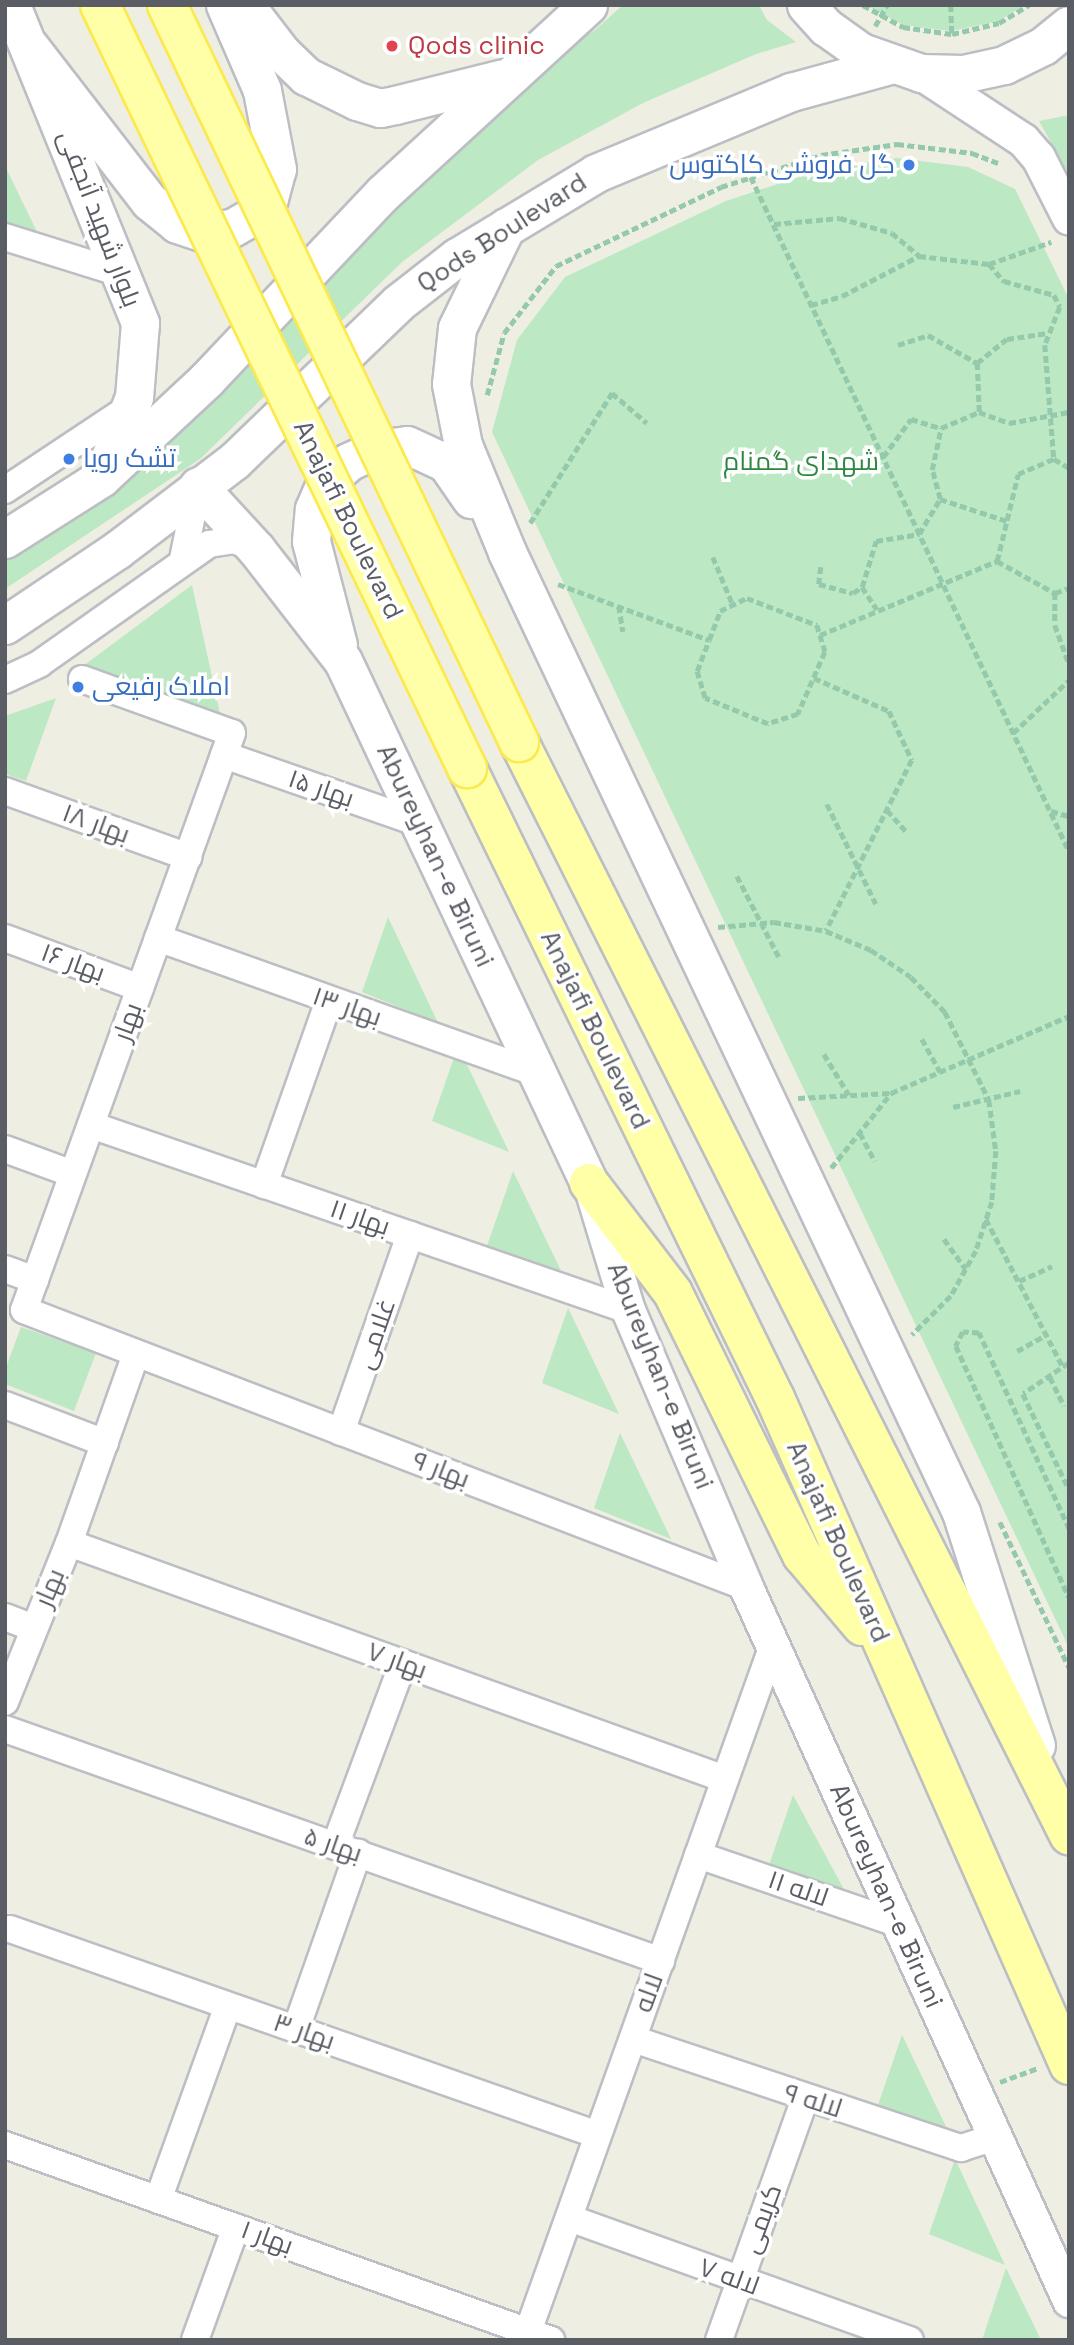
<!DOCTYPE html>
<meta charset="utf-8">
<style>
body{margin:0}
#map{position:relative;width:1074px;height:2345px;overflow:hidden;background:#eeeee2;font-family:"Space Grotesk",Cairo,sans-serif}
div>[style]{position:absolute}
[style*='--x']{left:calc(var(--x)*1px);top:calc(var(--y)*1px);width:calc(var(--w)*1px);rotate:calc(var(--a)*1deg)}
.green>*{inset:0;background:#bce8c3}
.path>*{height:4.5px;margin-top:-2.25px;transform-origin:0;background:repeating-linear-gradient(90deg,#94c9ac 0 7px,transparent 0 10.5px)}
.roads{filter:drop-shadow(2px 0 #bcbec4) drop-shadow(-2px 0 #bcbec4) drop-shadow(0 2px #bcbec4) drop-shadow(0 -2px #bcbec4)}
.minor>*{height:26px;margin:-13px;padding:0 13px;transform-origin:13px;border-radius:13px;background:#fff}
.tertiary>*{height:33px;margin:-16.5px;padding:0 16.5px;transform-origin:16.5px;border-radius:16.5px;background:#fff}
.secondary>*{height:37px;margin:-18.5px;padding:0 18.5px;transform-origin:18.5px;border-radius:18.5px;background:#fff}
.primary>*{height:38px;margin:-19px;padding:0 19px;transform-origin:19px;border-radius:19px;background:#feffa6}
.bridges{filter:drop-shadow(2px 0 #fce94d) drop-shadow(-2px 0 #fce94d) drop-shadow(0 2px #fce94d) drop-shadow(0 -2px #fce94d)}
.primary-bridge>*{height:38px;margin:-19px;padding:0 19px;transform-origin:19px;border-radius:19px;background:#feffa6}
.dots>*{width:19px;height:19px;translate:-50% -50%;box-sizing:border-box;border:4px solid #fff;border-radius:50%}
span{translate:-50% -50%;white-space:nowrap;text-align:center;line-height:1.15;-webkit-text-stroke:7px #fff;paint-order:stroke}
.health-label{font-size:26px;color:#be3a42}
.left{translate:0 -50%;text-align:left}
.shop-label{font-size:26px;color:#366cbe}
.right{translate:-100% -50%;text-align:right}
.street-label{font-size:26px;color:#5a5d64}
.park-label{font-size:26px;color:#2e8741}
.frame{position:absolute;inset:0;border:7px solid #5a5d64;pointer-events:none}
</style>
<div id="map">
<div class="green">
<i style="clip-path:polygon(623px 5px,759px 5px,767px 20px,796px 42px,756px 54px,643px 103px,538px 160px,402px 262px,200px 459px,5px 589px,5px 556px,35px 541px,172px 438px,395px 200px,524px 78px,595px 30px)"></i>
<i style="clip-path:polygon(866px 5px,1025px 5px,998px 21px,951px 31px,903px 25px)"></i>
<i style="clip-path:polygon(1069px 115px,1069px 175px,1039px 121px)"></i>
<i style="clip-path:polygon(897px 158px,968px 167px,1015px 189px,1069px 299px,1069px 1648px,492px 432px,517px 340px,565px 277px,726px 201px,824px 169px)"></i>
<i style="clip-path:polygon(5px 166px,40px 238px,5px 224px)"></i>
<i style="clip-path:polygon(192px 585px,221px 718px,79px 669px)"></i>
<i style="clip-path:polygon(56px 698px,26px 781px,5px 774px,5px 716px)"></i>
<i style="clip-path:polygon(388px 917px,438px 1023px,362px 992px)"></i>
<i style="clip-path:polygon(458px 1046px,509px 1152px,432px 1121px)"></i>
<i style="clip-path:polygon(513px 1171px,564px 1277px,487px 1246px)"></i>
<i style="clip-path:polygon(568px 1308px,619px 1414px,542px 1383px)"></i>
<i style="clip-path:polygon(21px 1327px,96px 1353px,74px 1411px,5px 1384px,5px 1370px)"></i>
<i style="clip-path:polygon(620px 1433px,671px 1539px,594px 1508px)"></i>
<i style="clip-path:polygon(793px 1795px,848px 1897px,767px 1871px)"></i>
<i style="clip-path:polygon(902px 2035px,950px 2135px,876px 2111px)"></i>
<i style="clip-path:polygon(955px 2159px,1005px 2265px,929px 2234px)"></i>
<i style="clip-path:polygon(1006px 2268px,1041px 2340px,982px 2340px)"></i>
</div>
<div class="path">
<i style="--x:863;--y:5;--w:46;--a:28.8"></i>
<i style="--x:903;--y:27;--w:49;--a:8.1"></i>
<i style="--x:952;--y:34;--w:48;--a:-13.2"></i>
<i style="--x:999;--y:23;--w:35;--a:-31"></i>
<i style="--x:951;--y:5;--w:29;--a:88"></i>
<i style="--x:875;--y:26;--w:24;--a:-60"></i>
<i style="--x:751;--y:177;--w:745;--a:64.74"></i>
<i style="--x:774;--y:224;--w:66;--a:-5.2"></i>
<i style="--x:840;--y:218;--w:54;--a:16.1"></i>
<i style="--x:892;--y:233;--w:35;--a:40"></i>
<i style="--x:919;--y:256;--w:70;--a:6.5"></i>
<i style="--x:989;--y:264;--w:66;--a:-19.5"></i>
<i style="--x:989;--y:264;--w:23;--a:49"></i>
<i style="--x:1004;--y:281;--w:52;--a:15.6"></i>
<i style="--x:1054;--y:295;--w:13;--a:63"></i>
<i style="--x:1060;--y:307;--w:41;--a:111.5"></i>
<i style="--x:1045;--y:345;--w:114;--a:85.5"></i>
<i style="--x:811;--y:305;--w:32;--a:-16"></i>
<i style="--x:842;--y:296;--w:87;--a:-27.5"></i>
<i style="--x:898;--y:345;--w:32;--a:-18"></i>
<i style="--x:928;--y:335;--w:56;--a:29.7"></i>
<i style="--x:487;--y:395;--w:64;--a:-74.7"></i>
<i style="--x:504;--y:333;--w:85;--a:-52.2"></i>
<i style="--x:556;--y:266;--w:183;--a:-25.6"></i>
<i style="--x:721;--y:187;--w:105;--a:-17.7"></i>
<i style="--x:821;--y:155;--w:77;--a:-8.2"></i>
<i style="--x:897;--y:144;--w:76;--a:6.8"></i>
<i style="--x:972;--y:153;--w:31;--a:21"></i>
<i style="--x:979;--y:412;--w:49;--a:-92.3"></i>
<i style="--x:977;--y:363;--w:38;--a:-39"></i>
<i style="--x:1007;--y:339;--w:41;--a:-8.3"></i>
<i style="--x:883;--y:457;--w:47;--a:-53.6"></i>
<i style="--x:911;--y:419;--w:31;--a:17"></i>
<i style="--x:941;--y:428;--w:41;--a:-22.8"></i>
<i style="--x:979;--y:412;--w:32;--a:20"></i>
<i style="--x:1009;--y:423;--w:61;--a:-10.4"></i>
<i style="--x:940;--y:499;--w:71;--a:18.2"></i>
<i style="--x:530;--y:523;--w:154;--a:-57.8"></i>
<i style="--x:612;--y:393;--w:46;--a:40.6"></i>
<i style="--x:713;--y:557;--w:52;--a:67.4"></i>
<i style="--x:997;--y:561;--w:89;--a:-76.4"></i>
<i style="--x:1018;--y:474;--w:39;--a:-23"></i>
<i style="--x:1054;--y:459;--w:17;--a:31"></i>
<i style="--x:997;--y:561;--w:66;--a:28.9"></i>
<i style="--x:1055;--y:593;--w:15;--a:-20"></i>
<i style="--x:821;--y:567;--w:17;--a:97"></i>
<i style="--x:819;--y:584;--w:35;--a:15"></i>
<i style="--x:853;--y:593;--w:11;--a:-34"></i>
<i style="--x:862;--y:587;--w:27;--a:56"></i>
<i style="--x:558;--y:584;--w:161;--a:20.3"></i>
<i style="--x:709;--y:640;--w:31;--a:-69"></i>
<i style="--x:720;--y:611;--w:30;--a:-26"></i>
<i style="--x:747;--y:598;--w:75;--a:21.1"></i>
<i style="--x:817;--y:625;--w:28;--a:73"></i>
<i style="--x:825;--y:652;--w:68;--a:113.5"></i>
<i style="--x:798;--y:714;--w:32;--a:162"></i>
<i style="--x:768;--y:724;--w:68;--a:-157.6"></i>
<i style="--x:705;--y:698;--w:28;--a:-107"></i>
<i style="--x:697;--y:671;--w:33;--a:-69"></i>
<i style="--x:862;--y:587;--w:48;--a:-73.1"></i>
<i style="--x:876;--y:541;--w:44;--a:-9.2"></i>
<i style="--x:919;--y:534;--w:41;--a:-59"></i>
<i style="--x:940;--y:499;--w:30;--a:-105"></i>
<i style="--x:932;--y:470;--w:43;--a:-77.9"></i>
<i style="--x:1055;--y:593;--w:32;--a:90"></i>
<i style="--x:1055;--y:625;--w:41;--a:70.3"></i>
<i style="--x:619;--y:606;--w:26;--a:81"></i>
<i style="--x:820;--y:635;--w:192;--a:-22.7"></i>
<i style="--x:814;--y:678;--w:82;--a:23.7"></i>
<i style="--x:889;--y:711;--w:54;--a:64.9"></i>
<i style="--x:912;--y:760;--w:191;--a:116.7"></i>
<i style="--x:1013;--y:733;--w:77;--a:-43.4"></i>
<i style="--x:827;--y:804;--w:111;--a:63.9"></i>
<i style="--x:887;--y:810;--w:31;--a:48"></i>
<i style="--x:1051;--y:811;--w:19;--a:16"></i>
<i style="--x:737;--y:876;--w:91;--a:62.6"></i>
<i style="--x:718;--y:927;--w:56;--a:-5.1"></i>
<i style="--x:774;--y:922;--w:53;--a:9.8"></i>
<i style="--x:826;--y:931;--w:49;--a:22.9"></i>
<i style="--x:871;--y:950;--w:48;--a:34"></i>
<i style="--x:911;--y:977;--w:49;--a:45.8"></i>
<i style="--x:945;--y:1012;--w:98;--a:63.4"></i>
<i style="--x:989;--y:1100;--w:51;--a:82.2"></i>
<i style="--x:996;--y:1151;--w:51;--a:94.5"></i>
<i style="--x:992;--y:1202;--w:52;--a:108.1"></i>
<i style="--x:976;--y:1251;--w:51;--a:119.1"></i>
<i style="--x:951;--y:1296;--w:55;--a:135"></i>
<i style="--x:922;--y:1039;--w:38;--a:61"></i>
<i style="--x:824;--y:1054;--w:48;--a:58.6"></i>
<i style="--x:798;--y:1098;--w:92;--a:-3.1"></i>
<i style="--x:953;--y:1107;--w:69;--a:-13.4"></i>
<i style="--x:860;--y:1133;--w:32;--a:62"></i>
<i style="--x:831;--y:1168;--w:96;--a:-51.3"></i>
<i style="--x:891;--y:1093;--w:194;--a:-23.4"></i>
<i style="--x:986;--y:1219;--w:167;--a:62.5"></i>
<i style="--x:944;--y:1239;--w:37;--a:54"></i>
<i style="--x:1019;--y:1281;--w:36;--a:-24"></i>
<i style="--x:1017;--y:1351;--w:33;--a:-29"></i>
<i style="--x:1069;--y:1363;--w:55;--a:146"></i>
<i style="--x:1023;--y:1394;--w:106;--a:64.2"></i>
<i style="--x:1050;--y:1377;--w:32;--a:64"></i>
<i style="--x:1000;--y:1522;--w:161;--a:64.6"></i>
<i style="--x:1069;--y:1529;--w:216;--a:-114.7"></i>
<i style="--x:979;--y:1333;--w:16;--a:-176"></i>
<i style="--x:963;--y:1332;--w:16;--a:117"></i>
<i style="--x:956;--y:1346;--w:275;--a:65.8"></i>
<i style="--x:1000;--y:2082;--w:40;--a:-20.2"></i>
</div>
<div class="roads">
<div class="minor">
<i style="--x:5;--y:237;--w:124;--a:17.4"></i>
<i style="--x:5;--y:490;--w:150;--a:-33.6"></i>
<i style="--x:183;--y:559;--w:75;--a:-78.4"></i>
<i style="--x:82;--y:679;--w:159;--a:19.8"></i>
<i style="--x:232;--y:733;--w:613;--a:109.82"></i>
<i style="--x:24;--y:1310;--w:773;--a:20.99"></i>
<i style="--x:5;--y:680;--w:38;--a:-25"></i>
<i style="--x:39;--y:664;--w:208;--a:-35.2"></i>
<i style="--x:209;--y:544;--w:25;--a:-9"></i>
<i style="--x:234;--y:540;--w:24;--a:22"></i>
<i style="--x:224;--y:755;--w:207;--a:19.2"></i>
<i style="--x:5;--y:791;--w:195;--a:19.8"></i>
<i style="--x:5;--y:938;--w:144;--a:20.3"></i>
<i style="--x:158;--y:938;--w:402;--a:19.6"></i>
<i style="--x:91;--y:1125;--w:568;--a:19.01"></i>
<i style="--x:5;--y:1149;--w:72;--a:20.2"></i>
<i style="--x:264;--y:1185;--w:196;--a:-70.6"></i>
<i style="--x:5;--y:1269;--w:32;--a:20"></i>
<i style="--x:5;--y:1405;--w:107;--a:20.8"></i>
<i style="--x:341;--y:1432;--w:209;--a:-70.7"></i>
<i style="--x:69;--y:1543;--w:697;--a:19.79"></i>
<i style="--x:5;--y:1617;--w:31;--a:21"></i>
<i style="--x:5;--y:1702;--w:171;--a:-68.1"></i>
<i style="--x:69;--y:1543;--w:201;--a:-70.5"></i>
<i style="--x:5;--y:1729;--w:696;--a:19.48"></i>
<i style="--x:335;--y:1846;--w:195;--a:-69.6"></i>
<i style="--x:698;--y:1855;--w:213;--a:18.9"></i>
<i style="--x:10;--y:1929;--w:623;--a:19.31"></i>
<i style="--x:296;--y:2029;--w:187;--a:-70.6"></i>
<i style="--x:633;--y:2039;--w:346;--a:18.4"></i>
<i style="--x:961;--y:2148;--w:36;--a:-18"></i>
<i style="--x:5;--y:2145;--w:580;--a:19.65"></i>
<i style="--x:158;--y:2200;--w:206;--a:-70.2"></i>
<i style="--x:569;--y:2218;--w:362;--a:19.7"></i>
<i style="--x:195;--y:2340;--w:120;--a:-70.1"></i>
<i style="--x:525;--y:2340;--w:738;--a:-70.36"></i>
<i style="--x:719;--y:2340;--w:257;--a:-70.4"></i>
</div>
<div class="tertiary">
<i style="--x:921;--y:73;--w:122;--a:33.3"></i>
<i style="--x:1023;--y:140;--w:23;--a:49"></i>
<i style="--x:1038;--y:157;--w:68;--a:63.1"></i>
<i style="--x:593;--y:1195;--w:120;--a:73.1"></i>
<i style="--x:628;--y:1310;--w:301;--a:66.9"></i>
<i style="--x:746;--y:1587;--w:783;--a:65.63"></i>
</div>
<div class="secondary">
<i style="--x:11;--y:5;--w:343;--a:67.9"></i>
<i style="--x:140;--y:323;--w:74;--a:94.6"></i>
<i style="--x:134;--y:397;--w:79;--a:111.7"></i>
<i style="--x:245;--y:5;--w:59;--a:52.5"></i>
<i style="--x:281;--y:52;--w:35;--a:44"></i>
<i style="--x:306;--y:76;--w:57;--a:26.1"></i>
<i style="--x:357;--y:101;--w:24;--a:17"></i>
<i style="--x:380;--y:108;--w:15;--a:-11"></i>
<i style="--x:395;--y:105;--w:111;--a:-14"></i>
<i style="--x:806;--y:5;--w:30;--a:48"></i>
<i style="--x:826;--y:27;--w:43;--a:35.5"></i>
<i style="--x:861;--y:52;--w:64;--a:19.3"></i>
<i style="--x:921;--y:73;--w:42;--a:1.4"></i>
<i style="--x:963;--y:74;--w:42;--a:-12.4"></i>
<i style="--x:1004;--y:65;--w:43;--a:-26"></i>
<i style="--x:1043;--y:46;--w:33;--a:-39"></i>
<i style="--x:30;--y:47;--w:195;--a:52.3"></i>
<i style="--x:149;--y:201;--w:36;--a:39"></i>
<i style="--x:177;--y:224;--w:26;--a:18"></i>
<i style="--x:202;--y:232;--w:30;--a:-8"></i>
<i style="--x:232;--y:228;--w:24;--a:-30"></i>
<i style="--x:253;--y:216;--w:24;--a:-48"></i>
<i style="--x:269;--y:198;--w:30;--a:-75"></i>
<i style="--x:277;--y:169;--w:80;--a:-100.8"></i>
<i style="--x:262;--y:90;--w:93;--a:-113.5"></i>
<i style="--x:506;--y:227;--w:112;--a:115.9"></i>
<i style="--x:457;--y:328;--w:56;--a:96.1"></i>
<i style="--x:451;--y:384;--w:62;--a:78.9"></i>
<i style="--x:463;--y:445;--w:116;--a:67.6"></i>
<i style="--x:507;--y:552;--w:1062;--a:64.69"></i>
<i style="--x:961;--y:1512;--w:245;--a:72.2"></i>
<i style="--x:198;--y:486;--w:86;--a:47.4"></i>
<i style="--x:256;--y:549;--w:142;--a:52.2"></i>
<i style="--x:343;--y:661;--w:577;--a:64.77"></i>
<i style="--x:5;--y:539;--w:114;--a:-32.4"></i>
<i style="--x:101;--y:478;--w:145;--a:-43"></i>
<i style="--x:207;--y:379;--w:256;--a:-46.6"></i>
<i style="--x:383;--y:193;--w:278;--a:-42.5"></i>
<i style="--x:5;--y:625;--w:135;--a:-33.8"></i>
<i style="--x:117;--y:550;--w:147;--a:-37.3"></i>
<i style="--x:234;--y:461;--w:228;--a:-43.9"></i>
<i style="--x:398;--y:303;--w:75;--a:-37.9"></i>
<i style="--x:457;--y:257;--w:162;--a:-31.1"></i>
<i style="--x:596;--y:173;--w:211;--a:-22.6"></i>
<i style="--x:791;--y:92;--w:103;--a:-15.3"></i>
<i style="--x:338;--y:645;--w:107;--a:-104.6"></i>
<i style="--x:311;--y:541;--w:32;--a:-85"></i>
<i style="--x:314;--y:509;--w:28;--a:-67"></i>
<i style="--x:325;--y:483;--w:31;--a:-42"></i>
<i style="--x:348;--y:462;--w:31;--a:-25"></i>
<i style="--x:376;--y:449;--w:31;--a:-7"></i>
<i style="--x:407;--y:445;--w:43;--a:24.8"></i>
<i style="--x:446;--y:463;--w:44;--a:55.2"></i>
</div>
<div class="primary">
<i style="--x:519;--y:742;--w:1224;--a:63.29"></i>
<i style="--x:467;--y:768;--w:701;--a:63.95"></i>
<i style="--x:775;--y:1398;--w:729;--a:66.21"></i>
<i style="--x:589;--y:1183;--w:138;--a:52.6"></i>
<i style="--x:673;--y:1293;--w:292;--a:63.8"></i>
<i style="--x:802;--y:1555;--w:93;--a:49.8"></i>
</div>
</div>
<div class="bridges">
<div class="primary-bridge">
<i style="--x:100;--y:5;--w:847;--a:64.31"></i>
<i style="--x:167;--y:5;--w:817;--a:64.47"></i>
</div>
</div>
<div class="dots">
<i style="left:392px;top:46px;background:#e0444e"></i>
<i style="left:909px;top:165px;background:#3f7fe0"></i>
<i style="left:69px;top:459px;background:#3f7fe0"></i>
<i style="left:78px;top:687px;background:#3f7fe0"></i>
</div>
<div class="health-label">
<span class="left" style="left:408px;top:46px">Qods clinic</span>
</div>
<div class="shop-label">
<span class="right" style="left:895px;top:165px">گل فروشی کاکتوس</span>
<span class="left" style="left:83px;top:459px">تشک رویا</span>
<span class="left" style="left:92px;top:687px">املاک رفیعی</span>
</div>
<div class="street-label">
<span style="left:99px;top:219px;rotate:69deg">بلوار شهید آنجفی</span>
<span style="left:502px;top:233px;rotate:-33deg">Qods Boulevard</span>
<span style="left:348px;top:520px;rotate:64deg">Anajafi Boulevard</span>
<span style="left:321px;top:789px;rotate:19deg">بهار ۱۵</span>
<span style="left:96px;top:824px;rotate:20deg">بهار ۱۸</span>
<span style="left:435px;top:856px;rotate:65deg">Abureyhan-e Biruni</span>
<span style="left:73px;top:963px;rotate:20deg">بهار ۱۶</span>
<span style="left:347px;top:1007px;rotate:19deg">بهار ۱۳</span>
<span style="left:128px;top:1022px;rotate:-70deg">بهار</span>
<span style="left:595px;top:1030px;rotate:64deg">Anajafi Boulevard</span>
<span style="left:360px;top:1218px;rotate:19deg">بهار ۱۱</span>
<span style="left:376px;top:1334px;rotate:-71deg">غلامی</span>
<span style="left:660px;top:1376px;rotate:68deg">Abureyhan-e Biruni</span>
<span style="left:441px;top:1470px;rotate:21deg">بهار ۹</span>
<span style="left:838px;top:1542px;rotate:66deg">Anajafi Boulevard</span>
<span style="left:50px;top:1588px;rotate:-67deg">بهار</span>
<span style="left:397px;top:1661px;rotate:20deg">بهار ۷</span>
<span style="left:333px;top:1845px;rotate:19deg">بهار ۵</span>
<span style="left:798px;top:1889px;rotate:19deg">لاله ۱۱</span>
<span style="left:886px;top:1896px;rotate:66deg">Abureyhan-e Biruni</span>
<span style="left:649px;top:1993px;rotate:-70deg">لاله</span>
<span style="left:304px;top:2032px;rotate:19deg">بهار ۳</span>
<span style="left:813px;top:2101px;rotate:18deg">لاله ۹</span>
<span style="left:762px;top:2219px;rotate:-70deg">کریمی</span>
<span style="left:267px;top:2238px;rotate:20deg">بهار ۱</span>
<span style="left:729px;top:2277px;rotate:20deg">لاله ۷</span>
</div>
<div class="park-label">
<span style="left:801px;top:462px">شهدای گمنام</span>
</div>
<div class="frame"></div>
</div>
